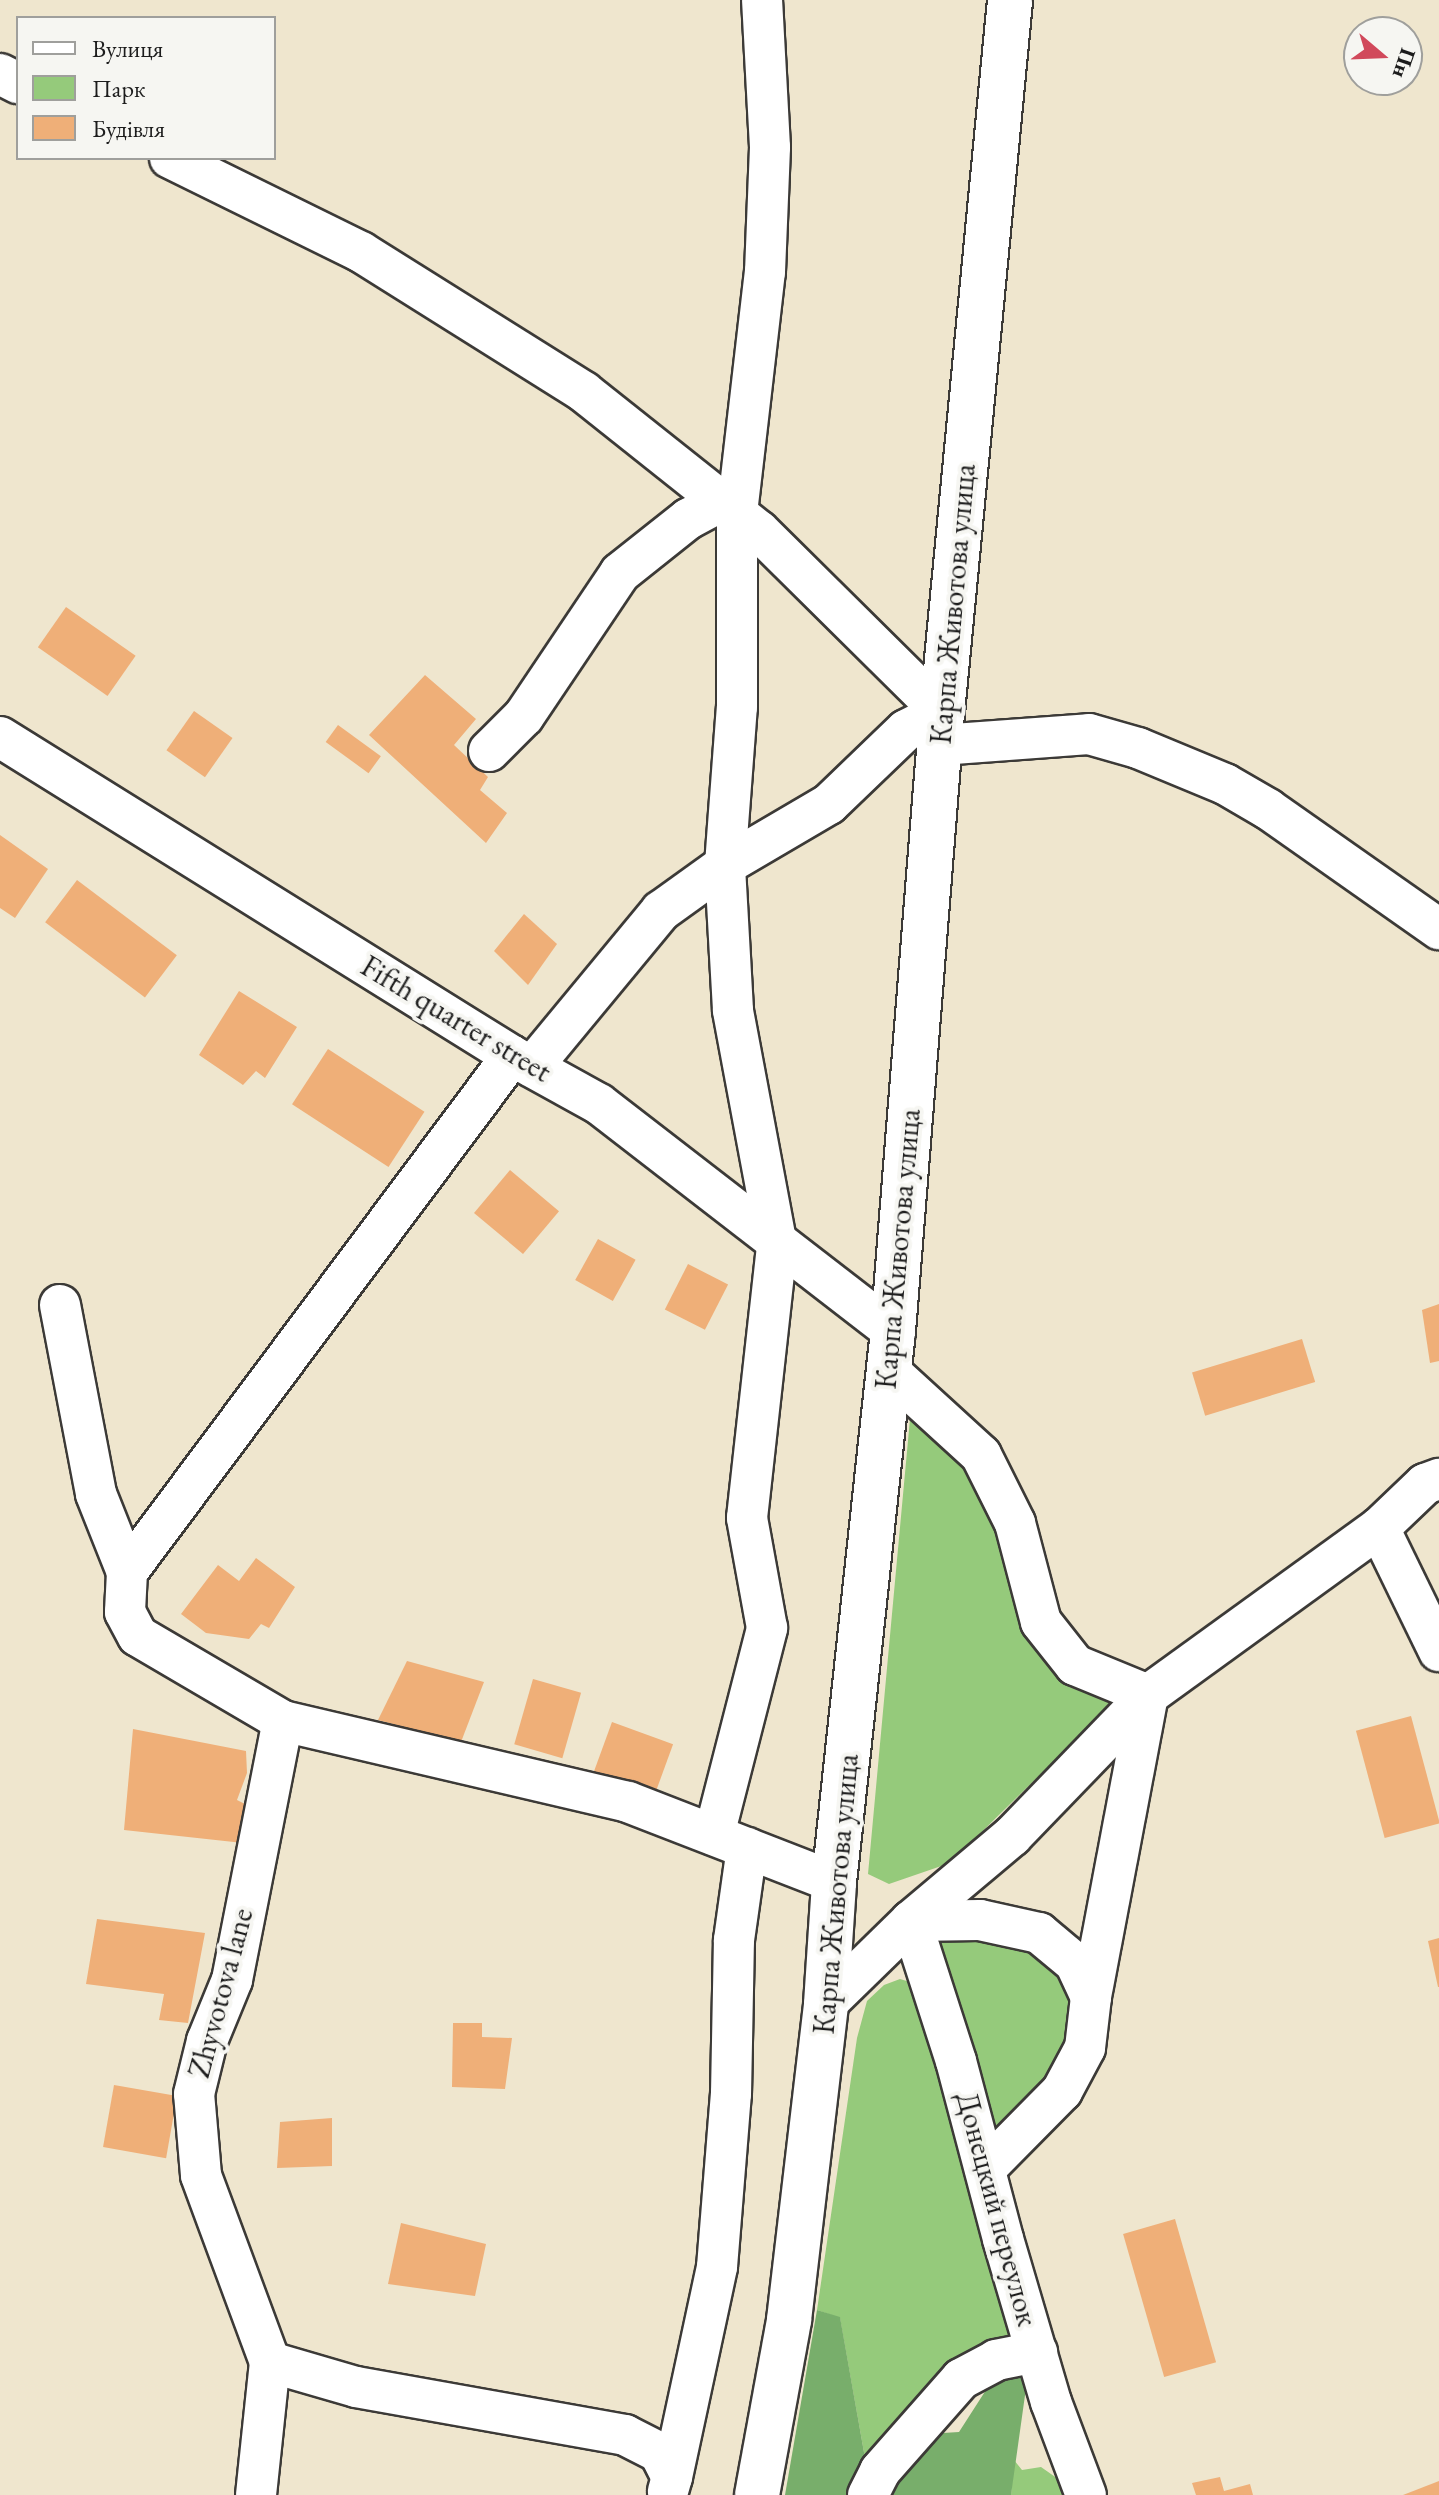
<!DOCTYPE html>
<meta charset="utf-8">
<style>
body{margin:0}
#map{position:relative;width:1439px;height:2495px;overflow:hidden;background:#efe6ce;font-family:"EB Garamond",serif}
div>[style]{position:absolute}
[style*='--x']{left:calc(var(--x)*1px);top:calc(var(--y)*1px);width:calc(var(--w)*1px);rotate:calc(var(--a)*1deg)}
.green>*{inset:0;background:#95ca7b}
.forest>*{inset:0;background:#78ae6b}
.building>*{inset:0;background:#efaf78;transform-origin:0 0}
.roads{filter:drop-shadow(2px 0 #3c3a37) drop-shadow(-2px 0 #3c3a37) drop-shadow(0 2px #3c3a37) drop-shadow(0 -2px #3c3a37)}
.minor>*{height:40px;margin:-20px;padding:0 20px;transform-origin:20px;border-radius:20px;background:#fff}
.major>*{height:44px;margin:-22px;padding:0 22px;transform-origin:22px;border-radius:22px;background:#fff}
span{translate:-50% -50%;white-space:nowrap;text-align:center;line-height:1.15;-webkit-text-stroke:8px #f6f6f2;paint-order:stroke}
.street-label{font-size:30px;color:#1c1c1c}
.legend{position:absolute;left:16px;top:16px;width:260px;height:144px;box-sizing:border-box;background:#f6f6f2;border:2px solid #9f9f9c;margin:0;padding:10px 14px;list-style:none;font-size:24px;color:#1c1c1c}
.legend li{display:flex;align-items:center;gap:16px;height:40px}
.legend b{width:40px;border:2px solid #9f9f9c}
.north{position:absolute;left:1343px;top:16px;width:80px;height:80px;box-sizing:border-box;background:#f6f6f2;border:2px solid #9f9f9c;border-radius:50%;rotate:109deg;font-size:22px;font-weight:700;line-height:32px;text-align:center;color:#1c1c1c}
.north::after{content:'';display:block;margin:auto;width:28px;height:36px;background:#d1495b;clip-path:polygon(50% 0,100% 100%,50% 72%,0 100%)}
</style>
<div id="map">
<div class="green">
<i style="clip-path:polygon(911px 1408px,972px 1469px,1080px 1686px,1112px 1704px,950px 1863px,889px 1884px,868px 1874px)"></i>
<i style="clip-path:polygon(972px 1932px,1038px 1947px,1070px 1979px,1077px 2027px,1065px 2067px,996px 2140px,938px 1936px)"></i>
<i style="clip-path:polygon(900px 1979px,923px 1986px,1022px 2345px,865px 2458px,840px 2318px,817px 2310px,857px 2038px,867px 2001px,884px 1985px)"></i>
<i style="clip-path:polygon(1014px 2460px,1022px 2470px,1041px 2467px,1061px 2481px,1067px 2495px,1011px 2495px)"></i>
</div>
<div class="forest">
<i style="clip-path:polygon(817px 2310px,840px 2317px,865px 2458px,854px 2495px,785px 2495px)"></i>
<i style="clip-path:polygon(1012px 2372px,1027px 2381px,1011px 2495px,886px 2495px,926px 2434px,959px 2432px,986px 2390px)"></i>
</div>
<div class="building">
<i style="left:66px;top:607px;width:85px;height:49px;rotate:35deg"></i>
<i style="clip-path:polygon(425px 675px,476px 719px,454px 745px,488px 777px,480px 790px,507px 813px,486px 843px,369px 735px)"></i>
<i style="left:194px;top:711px;width:47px;height:48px;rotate:35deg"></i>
<i style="left:338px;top:725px;width:53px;height:21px;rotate:36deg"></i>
<i style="clip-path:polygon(0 835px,48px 869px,15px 918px,0 908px)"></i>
<i style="left:77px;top:880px;width:125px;height:53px;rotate:37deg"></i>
<i style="clip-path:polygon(524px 914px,557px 944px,528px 985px,494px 951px)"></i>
<i style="clip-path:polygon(239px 991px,297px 1027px,265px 1078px,256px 1071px,243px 1085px,199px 1055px)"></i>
<i style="left:328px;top:1049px;width:115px;height:66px;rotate:33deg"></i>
<i style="left:510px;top:1170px;width:64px;height:56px;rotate:40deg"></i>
<i style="left:598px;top:1239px;width:43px;height:47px;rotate:29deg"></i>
<i style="left:688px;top:1264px;width:45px;height:51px;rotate:27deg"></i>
<i style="clip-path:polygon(1439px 1304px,1439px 1361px,1430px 1363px,1422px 1310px)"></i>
<i style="left:1302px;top:1339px;width:45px;height:115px;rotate:73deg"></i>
<i style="clip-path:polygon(256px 1558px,295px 1587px,269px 1628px,261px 1624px,249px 1639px,206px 1633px,181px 1614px,218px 1565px,239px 1581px)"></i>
<i style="clip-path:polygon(407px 1661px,484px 1682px,461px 1742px,378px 1720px)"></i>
<i style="left:533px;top:1679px;width:50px;height:68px;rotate:16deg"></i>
<i style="left:1411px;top:1716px;width:111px;height:57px;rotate:75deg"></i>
<i style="left:612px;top:1722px;width:65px;height:56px;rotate:20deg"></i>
<i style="clip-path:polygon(133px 1729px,246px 1751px,247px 1773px,237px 1800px,255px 1809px,243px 1843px,124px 1830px)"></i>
<i style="clip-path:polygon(97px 1919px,205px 1933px,188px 2023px,159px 2020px,164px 1994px,86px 1984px)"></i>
<i style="clip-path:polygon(1439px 1938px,1439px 1987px,1438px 1987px,1428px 1941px)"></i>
<i style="clip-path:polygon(453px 2023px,482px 2023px,482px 2037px,512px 2038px,505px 2089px,452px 2087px)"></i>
<i style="left:114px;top:2085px;width:64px;height:63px;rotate:10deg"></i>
<i style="clip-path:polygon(332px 2118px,332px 2166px,277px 2168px,280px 2122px)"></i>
<i style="left:1175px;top:2219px;width:149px;height:54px;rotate:74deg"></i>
<i style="clip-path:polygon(401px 2223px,486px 2244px,475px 2296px,388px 2284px)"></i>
<i style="clip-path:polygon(1220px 2477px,1224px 2491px,1250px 2484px,1253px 2495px,1196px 2495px,1192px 2483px)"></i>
<i style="clip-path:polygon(1439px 2481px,1439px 2495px,1403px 2495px)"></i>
</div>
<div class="roads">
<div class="minor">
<i style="--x:0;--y:74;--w:20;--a:27"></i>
<i style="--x:170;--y:158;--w:213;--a:26.2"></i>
<i style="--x:361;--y:252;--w:263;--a:32.1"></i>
<i style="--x:584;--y:392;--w:223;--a:38.5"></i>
<i style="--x:759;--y:531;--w:257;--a:44.7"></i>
<i style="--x:942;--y:712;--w:40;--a:153.4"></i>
<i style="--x:906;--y:730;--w:107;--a:136.1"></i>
<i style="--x:829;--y:804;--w:121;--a:149.6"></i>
<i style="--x:725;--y:865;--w:79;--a:144.3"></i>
<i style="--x:661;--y:911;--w:202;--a:129.6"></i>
<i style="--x:0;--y:737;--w:603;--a:31.92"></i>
<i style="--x:512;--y:1056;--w:99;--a:28.9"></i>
<i style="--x:599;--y:1104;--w:371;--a:37.7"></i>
<i style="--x:940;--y:745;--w:149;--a:-4.2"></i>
<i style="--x:1089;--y:734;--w:51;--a:15.9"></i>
<i style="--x:1138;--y:748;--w:94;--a:22.5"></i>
<i style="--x:1225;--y:784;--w:50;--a:30.2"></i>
<i style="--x:1268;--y:809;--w:209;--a:35.1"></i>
<i style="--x:489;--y:751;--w:49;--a:-45"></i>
<i style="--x:524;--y:716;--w:172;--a:-56.1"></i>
<i style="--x:620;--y:573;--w:87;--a:-38.5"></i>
<i style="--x:688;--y:519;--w:38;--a:-28"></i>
<i style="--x:512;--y:1056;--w:644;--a:126.73"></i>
<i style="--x:127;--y:1572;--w:40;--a:92.9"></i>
<i style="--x:125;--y:1612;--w:27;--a:62"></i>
<i style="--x:138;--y:1636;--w:168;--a:30.4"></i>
<i style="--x:283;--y:1721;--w:354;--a:13.2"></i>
<i style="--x:628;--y:1802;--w:221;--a:21.2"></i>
<i style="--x:60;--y:1305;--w:192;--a:79.2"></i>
<i style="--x:96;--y:1494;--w:84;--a:68.3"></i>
<i style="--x:888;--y:1370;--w:126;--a:42.4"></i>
<i style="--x:981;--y:1455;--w:76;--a:63.4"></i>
<i style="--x:1015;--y:1523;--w:102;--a:75.3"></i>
<i style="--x:1041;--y:1622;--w:55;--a:51.7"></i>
<i style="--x:1075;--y:1665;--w:79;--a:22.3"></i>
<i style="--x:1148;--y:1695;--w:307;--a:100.7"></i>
<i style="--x:1379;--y:1528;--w:137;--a:64"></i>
<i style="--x:714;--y:1835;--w:214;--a:-75.6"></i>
<i style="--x:767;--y:1628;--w:112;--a:-100.3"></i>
<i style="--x:747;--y:1518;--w:274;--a:-83.7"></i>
<i style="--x:777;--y:1246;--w:240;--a:-100.6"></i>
<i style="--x:733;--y:1010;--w:145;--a:-93.2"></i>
<i style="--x:725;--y:865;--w:158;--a:-85.7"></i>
<i style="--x:737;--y:707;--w:194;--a:-90"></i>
<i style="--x:737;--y:513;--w:243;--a:-83.4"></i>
<i style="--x:765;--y:272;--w:125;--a:-87.7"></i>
<i style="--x:770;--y:147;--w:147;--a:-93.1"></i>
<i style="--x:826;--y:2004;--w:119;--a:-44.3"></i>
<i style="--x:911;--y:1921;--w:132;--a:-40.1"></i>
<i style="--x:1012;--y:1836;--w:196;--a:-46"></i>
<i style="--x:1148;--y:1695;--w:285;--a:-35.9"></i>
<i style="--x:1379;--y:1528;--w:64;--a:-43.7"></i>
<i style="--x:1425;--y:1484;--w:15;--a:-20"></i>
<i style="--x:985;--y:2169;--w:110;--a:-45.4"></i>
<i style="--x:1062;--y:2091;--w:49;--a:-61.9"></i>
<i style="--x:1085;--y:2048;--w:51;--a:-83.3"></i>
<i style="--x:1091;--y:1997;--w:38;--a:-115"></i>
<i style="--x:1075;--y:1963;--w:47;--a:-140.2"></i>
<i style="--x:1039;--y:1933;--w:60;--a:-167.6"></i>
<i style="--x:980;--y:1920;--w:69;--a:179.2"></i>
<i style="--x:911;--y:1921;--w:147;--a:72.2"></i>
<i style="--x:956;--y:2061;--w:184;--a:75.2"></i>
<i style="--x:1003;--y:2239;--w:170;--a:73.6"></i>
<i style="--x:1051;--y:2402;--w:99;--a:69.4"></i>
<i style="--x:270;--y:2362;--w:90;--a:16.2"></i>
<i style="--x:356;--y:2387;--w:273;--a:10.1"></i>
<i style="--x:625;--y:2435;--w:38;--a:27"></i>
<i style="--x:659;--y:2452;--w:28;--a:63"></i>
<i style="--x:672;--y:2477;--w:15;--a:106"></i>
<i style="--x:672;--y:2477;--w:215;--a:-77.9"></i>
<i style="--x:717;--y:2267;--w:174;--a:-85.4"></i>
<i style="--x:731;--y:2094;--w:154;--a:-88.9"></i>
<i style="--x:734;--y:1940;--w:93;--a:-82"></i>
<i style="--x:256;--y:2495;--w:134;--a:-84"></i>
<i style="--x:270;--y:2362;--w:199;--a:-110.3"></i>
<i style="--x:201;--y:2175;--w:81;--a:-94.9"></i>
<i style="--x:194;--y:2094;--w:55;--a:-76.2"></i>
<i style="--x:207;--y:2041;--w:66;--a:-67.7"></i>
<i style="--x:232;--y:1980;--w:264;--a:-78.9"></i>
<i style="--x:868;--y:2495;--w:27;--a:-63"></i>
<i style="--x:880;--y:2471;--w:123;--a:-48.6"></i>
<i style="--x:961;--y:2379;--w:40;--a:-28"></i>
<i style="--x:996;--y:2360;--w:42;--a:-11"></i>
</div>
<div class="major">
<i style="--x:757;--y:2495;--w:178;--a:-79.6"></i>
<i style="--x:789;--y:2320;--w:318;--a:-83.3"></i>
<i style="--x:826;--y:2004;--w:122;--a:-86.2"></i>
<i style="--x:834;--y:1882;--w:554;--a:-83.89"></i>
<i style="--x:893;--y:1331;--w:621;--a:-85.47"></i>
<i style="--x:942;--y:712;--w:715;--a:-84.54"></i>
</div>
</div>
<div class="street-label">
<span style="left:953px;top:604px;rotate:-85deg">Карпа Животова улица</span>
<span style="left:456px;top:1019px;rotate:31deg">Fifth quarter street</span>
<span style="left:898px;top:1249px;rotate:-85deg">Карпа Животова улица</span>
<span style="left:836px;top:1894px;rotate:-85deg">Карпа Животова улица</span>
<span style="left:221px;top:1993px;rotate:-75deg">Zhyvotova lane</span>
<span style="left:997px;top:2209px;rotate:75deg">Донецкий переулок</span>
</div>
<ul class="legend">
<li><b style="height:10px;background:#fff"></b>Вулиця</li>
<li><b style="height:22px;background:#95ca7b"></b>Парк</li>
<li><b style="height:22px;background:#efaf78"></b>Будівля</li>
</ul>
<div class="north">Пн</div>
</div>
